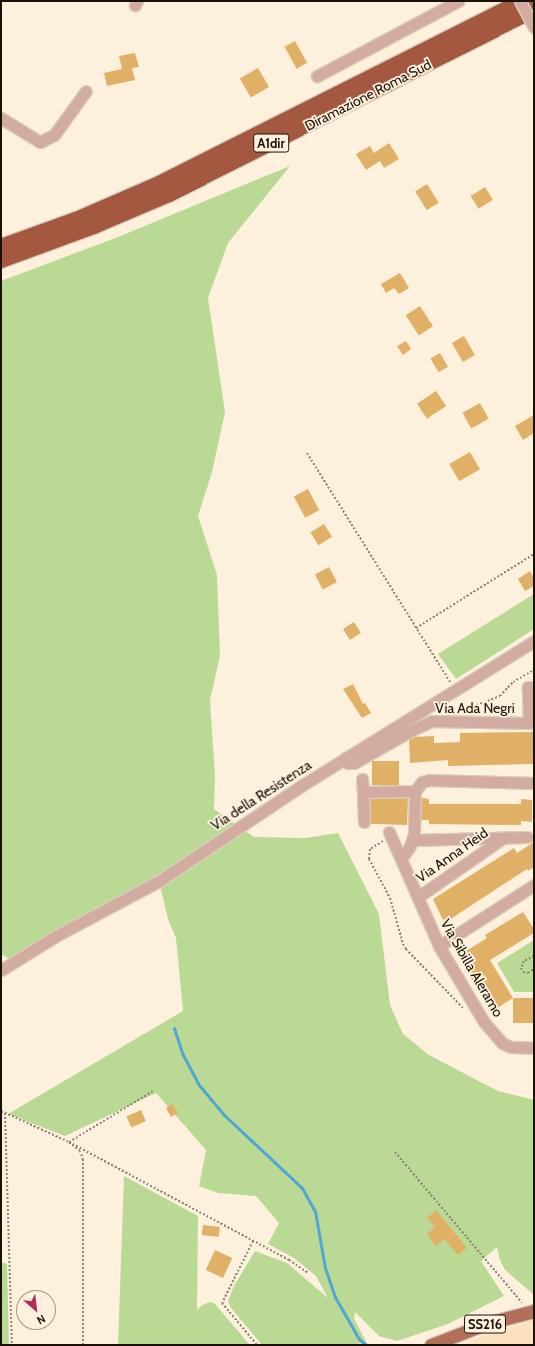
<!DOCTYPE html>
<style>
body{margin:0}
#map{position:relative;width:535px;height:1346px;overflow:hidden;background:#fdf1de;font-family:Cabin,sans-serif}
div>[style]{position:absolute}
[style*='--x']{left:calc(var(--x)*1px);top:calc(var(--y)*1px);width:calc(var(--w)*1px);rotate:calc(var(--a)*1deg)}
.built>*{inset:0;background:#fce2bd}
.green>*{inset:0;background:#bad994}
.stream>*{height:3px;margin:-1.5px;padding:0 1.5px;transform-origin:1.5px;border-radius:1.5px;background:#4ea7d4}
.building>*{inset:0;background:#e0b066;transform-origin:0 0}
.path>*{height:2px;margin-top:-1px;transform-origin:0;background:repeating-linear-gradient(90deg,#8e8476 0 2px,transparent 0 4px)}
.roads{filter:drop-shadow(1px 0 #d9cdbc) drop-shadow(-1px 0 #d9cdbc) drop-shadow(0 1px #d9cdbc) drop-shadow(0 -1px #d9cdbc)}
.minor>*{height:11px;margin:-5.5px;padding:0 5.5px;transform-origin:5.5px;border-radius:5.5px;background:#d2aca0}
.major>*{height:13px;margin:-6.5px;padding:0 6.5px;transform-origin:6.5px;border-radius:6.5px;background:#b26f5a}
.highway>*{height:16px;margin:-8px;padding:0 8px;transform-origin:8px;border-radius:8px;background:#a55840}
.bridges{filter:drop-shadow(1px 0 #d9cdbc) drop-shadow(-1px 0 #d9cdbc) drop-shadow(0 1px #d9cdbc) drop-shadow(0 -1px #d9cdbc)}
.minor-bridge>*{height:11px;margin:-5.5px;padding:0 5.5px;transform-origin:5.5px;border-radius:5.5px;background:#d2aca0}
span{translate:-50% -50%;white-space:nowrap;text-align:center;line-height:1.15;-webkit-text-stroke:3.5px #fdf1de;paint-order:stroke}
.shield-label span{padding:1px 3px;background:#fdf1de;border:1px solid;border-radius:3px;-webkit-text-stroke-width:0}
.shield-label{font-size:13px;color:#191107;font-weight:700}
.street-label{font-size:14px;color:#191107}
.frame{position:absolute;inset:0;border:2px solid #191107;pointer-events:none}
.north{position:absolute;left:16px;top:1290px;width:40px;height:40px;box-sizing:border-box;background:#fdf1de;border:1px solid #a29788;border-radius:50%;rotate:152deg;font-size:11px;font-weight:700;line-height:16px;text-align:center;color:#191107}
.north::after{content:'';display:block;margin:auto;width:14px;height:18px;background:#b82957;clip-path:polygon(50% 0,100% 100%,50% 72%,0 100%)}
</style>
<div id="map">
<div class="built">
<i style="clip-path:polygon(534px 1320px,534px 1345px,460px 1345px,489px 1333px)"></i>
</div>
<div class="green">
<i style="clip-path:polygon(290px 166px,228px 243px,208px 298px,225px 412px,212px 472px,198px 516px,217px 575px,220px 656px,210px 700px,215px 776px,214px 809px,254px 837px,305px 838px,338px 833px,379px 914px,390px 1005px,403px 1034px,429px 1055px,498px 1091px,534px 1100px,534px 1295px,505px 1270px,500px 1260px,497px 1247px,481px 1261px,504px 1296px,448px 1324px,397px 1341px,379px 1336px,355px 1312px,354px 1319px,368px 1345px,359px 1343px,360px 1345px,262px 1345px,231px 1308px,228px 1301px,234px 1286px,255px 1251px,287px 1263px,328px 1298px,316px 1276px,294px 1258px,268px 1244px,279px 1223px,256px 1196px,218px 1193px,199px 1186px,206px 1150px,156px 1093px,65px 1136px,8px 1114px,183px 1011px,176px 938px,168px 919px,159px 881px,14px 962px,1px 954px,1px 281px,118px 237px)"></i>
<i style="clip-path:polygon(534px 594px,534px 629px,456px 679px,438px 654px)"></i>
<i style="clip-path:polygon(534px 940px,534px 992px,514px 992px,497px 963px)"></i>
<i style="clip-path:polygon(124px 1176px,198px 1216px,197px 1310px,202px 1305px,210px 1302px,214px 1303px,250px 1345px,118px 1345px)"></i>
<i style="clip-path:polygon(1px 1262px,7px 1264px,9px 1345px,1px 1345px)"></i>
</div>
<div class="stream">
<i style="--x:174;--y:1028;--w:28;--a:72"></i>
<i style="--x:183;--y:1055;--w:34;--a:62"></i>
<i style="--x:199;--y:1085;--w:38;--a:50"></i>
<i style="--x:223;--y:1114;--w:108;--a:43.1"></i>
<i style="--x:302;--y:1188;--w:26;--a:61"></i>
<i style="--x:315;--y:1211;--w:58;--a:80"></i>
<i style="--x:325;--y:1268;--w:31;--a:71"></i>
<i style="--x:335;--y:1297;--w:48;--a:60.3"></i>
<i style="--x:359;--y:1339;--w:9;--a:41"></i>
</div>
<div class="building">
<i style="left:295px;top:41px;width:25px;height:12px;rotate:61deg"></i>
<i style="clip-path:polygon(135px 53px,139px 67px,132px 68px,135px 80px,107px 86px,104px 73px,122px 69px,119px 56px)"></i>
<i style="left:258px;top:68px;width:22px;height:21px;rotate:60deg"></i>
<i style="clip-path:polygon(389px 143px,399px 159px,384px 168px,380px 161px,366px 170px,356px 154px,370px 146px,374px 153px)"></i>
<i style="left:427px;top:184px;width:22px;height:14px;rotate:58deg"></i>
<i style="left:485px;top:187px;width:15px;height:17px;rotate:58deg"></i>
<i style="clip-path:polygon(400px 273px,409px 288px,399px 294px,394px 288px,386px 293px,381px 284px)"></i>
<i style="left:420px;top:306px;width:24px;height:17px;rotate:57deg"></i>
<i style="left:464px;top:336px;width:22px;height:14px;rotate:60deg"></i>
<i style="clip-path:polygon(406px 341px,411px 349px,403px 355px,397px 346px)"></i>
<i style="left:440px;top:353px;width:16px;height:11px;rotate:60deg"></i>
<i style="left:436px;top:391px;width:18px;height:23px;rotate:56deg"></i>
<i style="left:480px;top:403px;width:18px;height:20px;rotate:61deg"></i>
<i style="clip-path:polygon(534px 415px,534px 433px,523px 440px,515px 426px)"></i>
<i style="left:470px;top:452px;width:20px;height:24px;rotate:60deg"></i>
<i style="left:308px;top:489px;width:24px;height:16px;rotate:62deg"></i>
<i style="left:324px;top:524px;width:15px;height:16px;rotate:58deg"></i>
<i style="left:329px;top:567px;width:17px;height:16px;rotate:62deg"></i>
<i style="clip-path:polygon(530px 571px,534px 578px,534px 586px,525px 591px,518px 579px)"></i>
<i style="left:354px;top:622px;width:13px;height:13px;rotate:58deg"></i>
<i style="clip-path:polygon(353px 684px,363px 704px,365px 703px,371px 713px,362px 718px,343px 689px)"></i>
<i style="clip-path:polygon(534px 732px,534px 764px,448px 766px,448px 760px,410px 763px,409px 740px,413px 737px,434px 736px,434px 743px,460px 742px,460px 733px)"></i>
<i style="left:372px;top:761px;width:27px;height:24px"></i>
<i style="left:408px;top:798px;width:27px;height:38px;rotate:92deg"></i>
<i style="clip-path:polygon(422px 798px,429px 799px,429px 804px,521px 804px,521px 799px,532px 800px,532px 822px,521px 821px,521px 825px,429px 824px,429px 820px,421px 820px)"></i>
<i style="clip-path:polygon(534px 842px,534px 867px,528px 871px,527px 869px,449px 920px,447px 918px,443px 920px,433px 899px,514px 848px,517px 853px)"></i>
<i style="clip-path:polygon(523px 912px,534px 929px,534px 933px,490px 960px,513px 998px,491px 1012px,458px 956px,487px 938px,485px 935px)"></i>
<i style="left:513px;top:998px;width:21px;height:25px"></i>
<i style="clip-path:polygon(172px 1104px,178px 1113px,171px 1117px,166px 1108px)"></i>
<i style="left:141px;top:1110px;width:12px;height:16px;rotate:66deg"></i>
<i style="clip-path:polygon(436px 1210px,467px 1248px,458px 1255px,444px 1239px,436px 1246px,427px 1234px,435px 1227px,427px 1218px)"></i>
<i style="left:203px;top:1225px;width:17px;height:10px;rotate:7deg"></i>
<i style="left:215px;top:1250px;width:19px;height:22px;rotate:25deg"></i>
</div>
<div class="path">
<i style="--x:307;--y:453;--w:270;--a:58"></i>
<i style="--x:416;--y:628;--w:139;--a:-32.1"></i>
<i style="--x:465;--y:712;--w:6;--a:-45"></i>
<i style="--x:469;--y:708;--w:33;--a:-21"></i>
<i style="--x:500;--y:696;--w:19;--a:-47"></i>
<i style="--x:513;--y:682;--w:24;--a:-30"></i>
<i style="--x:383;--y:841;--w:15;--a:148"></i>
<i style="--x:370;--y:849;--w:10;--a:96"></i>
<i style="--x:369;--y:859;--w:44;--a:61.7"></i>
<i style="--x:390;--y:898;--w:48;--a:74.2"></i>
<i style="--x:403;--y:944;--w:6;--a:59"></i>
<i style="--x:406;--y:949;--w:83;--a:46"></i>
<i style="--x:534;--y:956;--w:11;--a:153"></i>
<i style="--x:524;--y:961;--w:8;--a:113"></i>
<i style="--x:521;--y:968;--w:4;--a:63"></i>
<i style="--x:523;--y:972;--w:5;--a:11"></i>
<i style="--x:528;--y:973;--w:7;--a:-34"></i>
<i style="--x:1;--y:1111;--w:75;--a:24.5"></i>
<i style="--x:69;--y:1142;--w:98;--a:-31.3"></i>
<i style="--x:5;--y:1113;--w:232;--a:88.3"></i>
<i style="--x:395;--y:1152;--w:197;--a:49.9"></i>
<i style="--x:253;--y:1241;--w:69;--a:116.6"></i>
<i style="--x:222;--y:1303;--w:55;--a:50.2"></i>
<i style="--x:83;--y:1345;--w:185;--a:-90"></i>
<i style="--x:83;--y:1160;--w:9;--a:-108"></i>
<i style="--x:80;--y:1151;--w:14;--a:-141"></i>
<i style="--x:69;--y:1142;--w:250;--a:28.2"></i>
<i style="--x:289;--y:1260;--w:23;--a:34"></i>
</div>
<div class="roads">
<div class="minor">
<i style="--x:135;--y:5;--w:4;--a:-63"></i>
<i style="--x:317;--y:76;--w:160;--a:-28"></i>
<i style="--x:1;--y:118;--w:46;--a:31.6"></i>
<i style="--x:40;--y:142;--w:16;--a:-27"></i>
<i style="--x:54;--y:135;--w:54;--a:-54"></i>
<i style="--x:345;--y:758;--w:6;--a:59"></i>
<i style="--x:348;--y:763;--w:6;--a:0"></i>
<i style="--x:354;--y:763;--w:67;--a:-29.6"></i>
<i style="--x:412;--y:730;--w:22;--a:-24"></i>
<i style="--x:432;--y:721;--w:97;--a:1.2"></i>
<i style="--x:529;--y:723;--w:36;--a:-92"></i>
<i style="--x:528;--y:687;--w:6;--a:0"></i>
<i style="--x:362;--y:779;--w:13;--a:86"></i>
<i style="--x:364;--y:822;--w:30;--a:-92"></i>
<i style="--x:363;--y:792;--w:52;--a:-1.1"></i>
<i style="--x:389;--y:832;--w:124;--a:66.3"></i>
<i style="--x:439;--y:946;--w:88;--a:59.4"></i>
<i style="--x:484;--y:1022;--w:28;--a:49"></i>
<i style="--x:502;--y:1043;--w:10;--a:24"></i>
<i style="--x:511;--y:1047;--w:23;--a:2"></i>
<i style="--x:413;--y:840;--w:114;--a:-1.5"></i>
<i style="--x:401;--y:859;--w:16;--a:-55"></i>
<i style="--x:410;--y:846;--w:13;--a:-72"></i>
<i style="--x:414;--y:834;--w:43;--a:-88.7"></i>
<i style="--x:415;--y:791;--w:11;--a:-52"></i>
<i style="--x:422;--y:782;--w:7;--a:-16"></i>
<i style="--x:429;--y:780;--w:105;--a:1.6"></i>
<i style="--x:418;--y:897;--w:103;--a:-34.8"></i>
<i style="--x:439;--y:946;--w:113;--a:-32.7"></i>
<i style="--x:1;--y:970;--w:65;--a:-31.7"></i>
<i style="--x:56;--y:936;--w:117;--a:-28.1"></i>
<i style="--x:159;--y:881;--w:171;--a:-33.8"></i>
<i style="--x:301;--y:786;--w:274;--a:-31.9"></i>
</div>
<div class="major">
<i style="--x:431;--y:1345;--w:61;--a:-21.1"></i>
<i style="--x:488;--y:1323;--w:48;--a:-14.6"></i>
</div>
<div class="highway">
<i style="--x:1;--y:247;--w:80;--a:-19.8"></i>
<i style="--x:76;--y:220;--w:88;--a:-23.4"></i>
<i style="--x:157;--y:185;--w:410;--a:-26.7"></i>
<i style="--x:1;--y:260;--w:101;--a:-20.2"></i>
<i style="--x:96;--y:225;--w:79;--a:-23"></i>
<i style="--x:169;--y:194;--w:409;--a:-26.8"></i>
</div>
</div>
<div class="bridges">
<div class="minor-bridge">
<i style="--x:520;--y:1;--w:30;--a:62"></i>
</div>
</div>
<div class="shield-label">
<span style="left:271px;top:143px">A1dir</span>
<span style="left:485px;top:1324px">SS216</span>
</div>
<div class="street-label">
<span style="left:368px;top:95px;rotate:-27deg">Diramazione Roma Sud</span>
<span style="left:475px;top:708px">Via Ada Negri</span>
<span style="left:261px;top:795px;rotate:-33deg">Via della Resistenza</span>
<span style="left:452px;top:855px;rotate:-35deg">Via Anna Heid</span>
<span style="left:472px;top:968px;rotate:60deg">Via Sibilla Aleramo</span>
</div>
<div class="frame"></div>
<div class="north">N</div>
</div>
